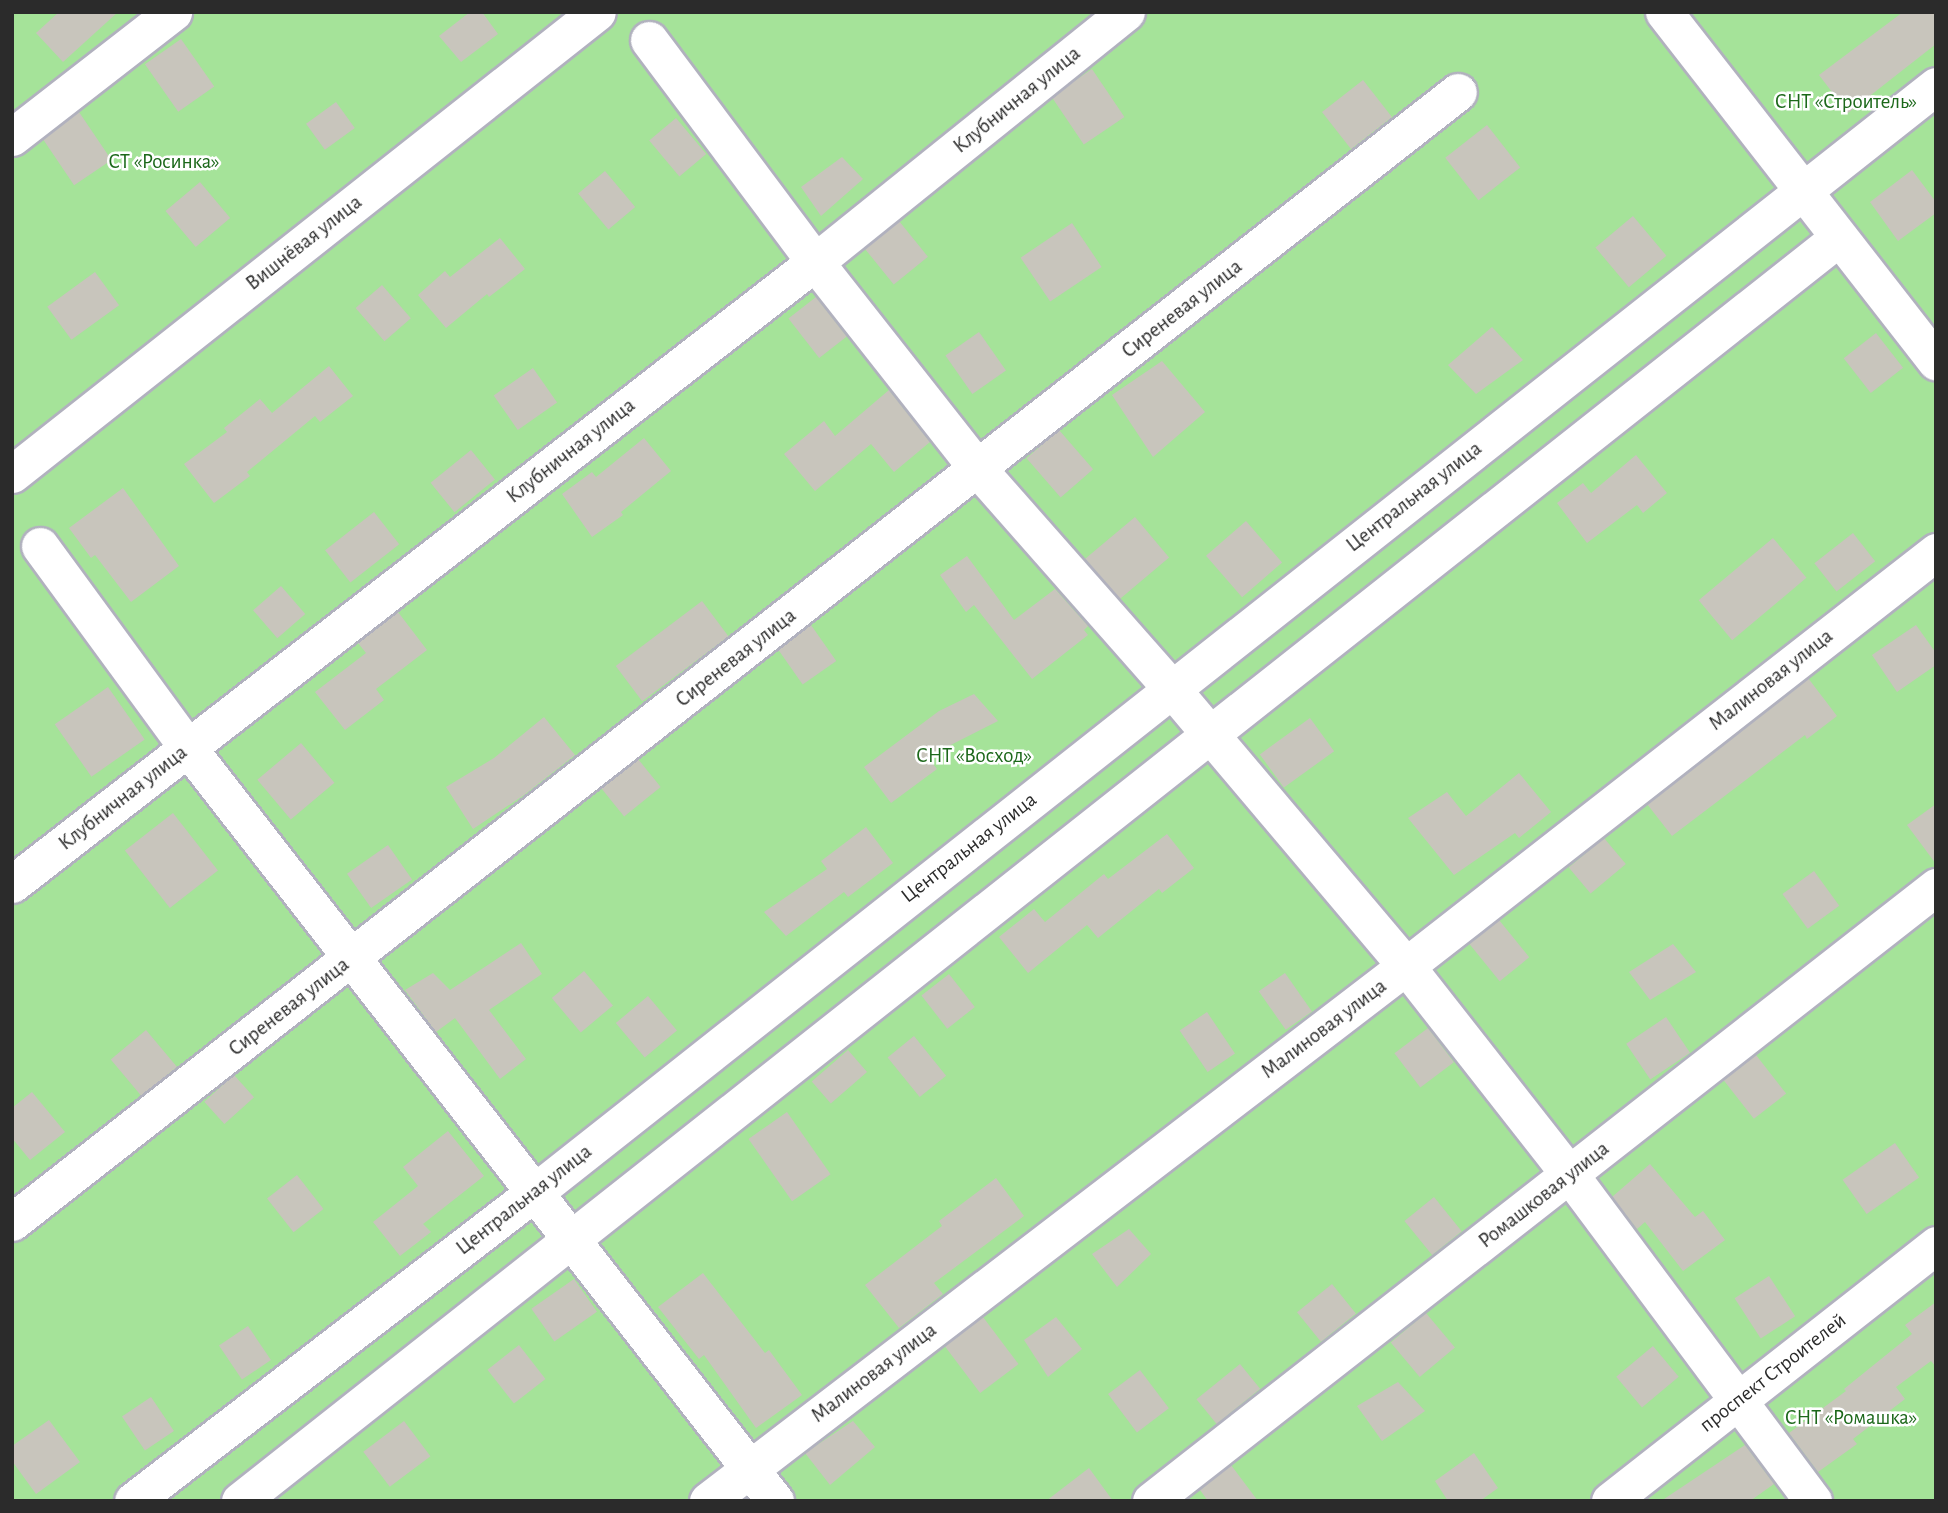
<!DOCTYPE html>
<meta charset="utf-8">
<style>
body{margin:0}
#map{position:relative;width:1948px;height:1513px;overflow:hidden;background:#ede9dd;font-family:"Alegreya Sans",sans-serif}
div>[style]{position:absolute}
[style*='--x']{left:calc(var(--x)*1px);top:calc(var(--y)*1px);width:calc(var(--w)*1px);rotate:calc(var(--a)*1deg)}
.green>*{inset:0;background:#a5e399;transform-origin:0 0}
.building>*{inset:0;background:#c8c5bc;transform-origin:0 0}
.roads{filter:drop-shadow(2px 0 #b1b1be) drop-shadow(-2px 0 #b1b1be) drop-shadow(0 2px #b1b1be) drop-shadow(0 -2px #b1b1be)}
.minor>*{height:37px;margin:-18.5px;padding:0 18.5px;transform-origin:18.5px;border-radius:18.5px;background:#fff}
span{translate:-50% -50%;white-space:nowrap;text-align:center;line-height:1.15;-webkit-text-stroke:5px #fff;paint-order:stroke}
.street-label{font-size:21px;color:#2b2b2b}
.park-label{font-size:21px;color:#1c681a}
.frame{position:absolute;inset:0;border:14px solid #2b2b2b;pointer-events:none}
</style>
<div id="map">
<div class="green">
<i style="left:12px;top:12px;width:1924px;height:1489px"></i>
</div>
<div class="building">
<i style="clip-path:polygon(59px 12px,118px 12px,63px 62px,36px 33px)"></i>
<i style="clip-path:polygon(470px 12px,482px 12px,498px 34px,461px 62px,439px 36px)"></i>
<i style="clip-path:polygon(1903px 12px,1936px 12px,1936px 44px,1848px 113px,1819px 75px)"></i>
<i style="left:181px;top:39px;width:58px;height:44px;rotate:55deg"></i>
<i style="left:1092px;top:69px;width:58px;height:49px;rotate:56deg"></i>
<i style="left:1363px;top:80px;width:47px;height:52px;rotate:52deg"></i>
<i style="left:336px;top:102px;width:32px;height:37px;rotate:54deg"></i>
<i style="left:79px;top:112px;width:58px;height:45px;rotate:56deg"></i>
<i style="left:676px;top:118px;width:47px;height:35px;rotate:50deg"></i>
<i style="left:1487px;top:125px;width:54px;height:53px;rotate:52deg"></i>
<i style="clip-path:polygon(842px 157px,863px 179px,821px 216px,801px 187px)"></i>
<i style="clip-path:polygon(1912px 170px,1936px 202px,1936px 213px,1898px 241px,1870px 202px)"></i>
<i style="left:605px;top:171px;width:47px;height:35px;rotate:50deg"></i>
<i style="left:200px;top:182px;width:47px;height:45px;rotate:50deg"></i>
<i style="left:1633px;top:216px;width:52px;height:49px;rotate:50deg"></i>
<i style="left:899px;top:221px;width:46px;height:44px;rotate:51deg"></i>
<i style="left:1072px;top:223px;width:53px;height:62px;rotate:56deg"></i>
<i style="clip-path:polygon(500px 238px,525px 269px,489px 297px,487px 294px,446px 328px,418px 295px,445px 271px,450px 277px)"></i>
<i style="left:95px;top:272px;width:41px;height:59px;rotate:54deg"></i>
<i style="left:382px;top:285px;width:44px;height:35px;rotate:49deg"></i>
<i style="left:816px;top:297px;width:50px;height:35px;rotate:52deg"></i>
<i style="clip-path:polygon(1492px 327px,1523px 360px,1476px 394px,1448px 365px)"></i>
<i style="left:979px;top:332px;width:47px;height:41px;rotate:55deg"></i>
<i style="left:1876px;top:333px;width:44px;height:41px;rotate:52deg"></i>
<i style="clip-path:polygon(1162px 361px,1205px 412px,1153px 457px,1112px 395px)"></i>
<i style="clip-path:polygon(329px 366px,353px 396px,320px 422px,315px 416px,247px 472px,250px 476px,214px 503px,184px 464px,227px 432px,224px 428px,260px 399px,272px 413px)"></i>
<i style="left:533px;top:368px;width:42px;height:48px;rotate:55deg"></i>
<i style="clip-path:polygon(889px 390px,930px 442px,894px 472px,871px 444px,815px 491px,784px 454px,824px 421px,835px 436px)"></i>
<i style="left:1059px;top:430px;width:52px;height:43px;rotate:49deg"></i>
<i style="clip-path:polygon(644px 438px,671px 471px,621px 512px,623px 515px,592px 537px,562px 494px,592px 472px,596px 477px)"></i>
<i style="left:471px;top:450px;width:38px;height:52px;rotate:51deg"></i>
<i style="clip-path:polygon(1636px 455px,1667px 493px,1643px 513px,1637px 505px,1587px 543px,1557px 503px,1583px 483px,1591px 493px)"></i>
<i style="clip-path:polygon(123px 488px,179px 566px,131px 602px,95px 555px,91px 558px,69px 528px)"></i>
<i style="left:374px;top:512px;width:41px;height:62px;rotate:52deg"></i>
<i style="left:1135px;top:517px;width:53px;height:65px;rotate:50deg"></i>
<i style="left:1246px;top:521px;width:55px;height:53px;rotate:49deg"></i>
<i style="left:1853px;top:533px;width:36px;height:49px;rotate:52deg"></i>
<i style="left:1773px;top:538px;width:52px;height:97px;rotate:50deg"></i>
<i style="clip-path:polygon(967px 556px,1014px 620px,1055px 589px,1088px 626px,1084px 630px,1088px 635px,1032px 679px,974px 605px,966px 612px,940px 575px)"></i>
<i style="left:281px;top:586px;width:37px;height:37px;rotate:49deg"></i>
<i style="left:702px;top:601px;width:44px;height:108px;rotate:53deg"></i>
<i style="clip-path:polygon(398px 612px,427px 650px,376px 689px,384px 700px,345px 730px,315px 692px,366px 653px,358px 643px)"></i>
<i style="left:811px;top:625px;width:44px;height:41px;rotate:55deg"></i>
<i style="clip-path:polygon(1916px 625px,1936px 653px,1936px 665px,1897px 692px,1872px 655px)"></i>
<i style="clip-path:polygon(1808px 678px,1837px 716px,1807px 739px,1805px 735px,1672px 836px,1647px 804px)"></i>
<i style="left:108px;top:687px;width:64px;height:65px;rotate:55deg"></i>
<i style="clip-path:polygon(974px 694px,998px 721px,927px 757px,937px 769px,891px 803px,864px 767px,939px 711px)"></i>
<i style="clip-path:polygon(544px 717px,575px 755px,524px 795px,473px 829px,446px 787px,494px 758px)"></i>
<i style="left:1310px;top:718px;width:41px;height:62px;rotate:54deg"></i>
<i style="left:301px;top:743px;width:52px;height:57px;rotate:50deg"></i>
<i style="left:638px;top:759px;width:36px;height:47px;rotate:51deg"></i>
<i style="clip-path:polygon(1519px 773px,1551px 812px,1519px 838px,1515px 833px,1454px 875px,1408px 818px,1447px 792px,1466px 816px)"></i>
<i style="clip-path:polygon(1936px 804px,1936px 864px,1907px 825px)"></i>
<i style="left:173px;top:813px;width:73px;height:61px;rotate:52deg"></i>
<i style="clip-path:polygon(866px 827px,893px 863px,848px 897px,844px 892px,786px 936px,764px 912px,827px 869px,821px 861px)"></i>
<i style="clip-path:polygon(1167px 834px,1194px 868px,1162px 893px,1159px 889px,1098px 938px,1087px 925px,1028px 973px,999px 937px,1034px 909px,1045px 922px,1104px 874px,1108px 879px)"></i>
<i style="left:1604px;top:838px;width:34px;height:46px;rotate:50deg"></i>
<i style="left:388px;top:845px;width:42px;height:50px;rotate:55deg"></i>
<i style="left:1814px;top:871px;width:43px;height:39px;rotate:54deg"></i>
<i style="left:1499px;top:920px;width:48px;height:38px;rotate:51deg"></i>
<i style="clip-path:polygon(521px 943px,542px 974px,489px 1010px,526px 1059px,500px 1079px,455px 1018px,436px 1032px,405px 990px,433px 973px,450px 990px)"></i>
<i style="clip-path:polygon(1673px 944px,1696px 972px,1650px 1000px,1629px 972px)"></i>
<i style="left:584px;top:971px;width:45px;height:42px;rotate:50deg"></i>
<i style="left:1285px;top:973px;width:47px;height:32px;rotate:55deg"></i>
<i style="left:949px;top:974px;width:42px;height:35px;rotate:52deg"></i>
<i style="left:648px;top:996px;width:45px;height:42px;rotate:50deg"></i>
<i style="left:1207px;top:1012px;width:50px;height:33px;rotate:56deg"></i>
<i style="left:1666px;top:1017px;width:43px;height:48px;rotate:56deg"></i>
<i style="left:1428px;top:1028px;width:43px;height:42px;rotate:53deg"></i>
<i style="left:146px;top:1030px;width:48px;height:46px;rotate:50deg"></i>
<i style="left:914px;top:1036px;width:51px;height:34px;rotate:51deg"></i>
<i style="left:848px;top:1050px;width:29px;height:48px;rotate:49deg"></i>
<i style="left:1756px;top:1055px;width:49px;height:41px;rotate:52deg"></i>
<i style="left:234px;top:1075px;width:30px;height:40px;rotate:48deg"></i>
<i style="clip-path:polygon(32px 1092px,65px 1132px,30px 1160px,12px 1138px,12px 1108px)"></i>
<i style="left:787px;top:1112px;width:76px;height:47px;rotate:55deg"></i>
<i style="clip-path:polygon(448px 1131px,484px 1176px,423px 1224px,431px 1232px,400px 1256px,373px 1222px,418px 1186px,403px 1167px)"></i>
<i style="left:1895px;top:1143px;width:42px;height:64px;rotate:55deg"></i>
<i style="clip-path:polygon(1650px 1164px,1695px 1217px,1703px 1211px,1725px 1240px,1683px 1271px,1645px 1222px,1637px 1229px,1612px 1197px)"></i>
<i style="left:297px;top:1175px;width:43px;height:38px;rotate:52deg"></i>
<i style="clip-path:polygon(996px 1178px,1024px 1216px,934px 1283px,943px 1294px,899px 1328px,865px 1285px,942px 1226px,939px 1221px)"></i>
<i style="left:1434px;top:1197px;width:44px;height:38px;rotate:51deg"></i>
<i style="clip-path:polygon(1129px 1229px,1151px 1254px,1117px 1287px,1092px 1254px)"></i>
<i style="clip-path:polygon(703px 1273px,765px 1353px,769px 1350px,802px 1395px,756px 1428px,704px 1355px,699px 1359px,658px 1307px)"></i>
<i style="left:1769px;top:1276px;width:48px;height:41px;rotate:57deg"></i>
<i style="left:574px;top:1279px;width:40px;height:52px;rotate:55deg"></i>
<i style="left:1332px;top:1284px;width:38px;height:45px;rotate:51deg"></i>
<i style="clip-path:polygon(1936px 1302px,1936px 1367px,1931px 1361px,1896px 1387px,1905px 1399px,1853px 1439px,1857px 1444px,1818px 1472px,1789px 1433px,1846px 1391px,1844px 1389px,1912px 1334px,1905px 1325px)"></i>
<i style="left:1426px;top:1313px;width:45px;height:46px;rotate:50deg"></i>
<i style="left:983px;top:1317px;width:59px;height:48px;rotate:53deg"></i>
<i style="clip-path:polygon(1056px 1317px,1082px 1349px,1048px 1377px,1024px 1340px)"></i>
<i style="left:248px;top:1326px;width:41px;height:35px;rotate:56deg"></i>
<i style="left:519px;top:1345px;width:43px;height:40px;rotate:52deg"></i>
<i style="left:1653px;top:1346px;width:40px;height:48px;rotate:50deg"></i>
<i style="left:1240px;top:1364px;width:32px;height:56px;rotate:51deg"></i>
<i style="left:1140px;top:1370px;width:48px;height:40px;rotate:53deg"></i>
<i style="clip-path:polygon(1398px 1382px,1425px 1411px,1382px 1441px,1357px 1406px)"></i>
<i style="left:151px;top:1397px;width:41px;height:35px;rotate:56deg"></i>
<i style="clip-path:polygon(49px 1420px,80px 1462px,36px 1494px,12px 1461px,12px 1446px)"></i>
<i style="left:404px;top:1421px;width:44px;height:51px;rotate:53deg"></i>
<i style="clip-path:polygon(853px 1421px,875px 1447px,830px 1485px,805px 1453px)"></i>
<i style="clip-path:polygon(1745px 1445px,1774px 1484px,1750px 1501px,1661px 1501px)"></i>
<i style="clip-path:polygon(1474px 1453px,1498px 1488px,1480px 1501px,1448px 1501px,1435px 1481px)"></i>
<i style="clip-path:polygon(1231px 1465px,1258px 1501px,1208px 1501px,1200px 1490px)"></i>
<i style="clip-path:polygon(1089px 1468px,1113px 1501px,1046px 1501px)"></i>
</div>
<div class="roads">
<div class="minor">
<i style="--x:1664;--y:12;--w:443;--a:52.1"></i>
<i style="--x:649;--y:40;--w:277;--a:53.2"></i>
<i style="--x:815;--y:262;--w:263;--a:51.8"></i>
<i style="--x:978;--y:469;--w:292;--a:48.6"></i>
<i style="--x:1171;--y:688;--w:364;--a:49.8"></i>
<i style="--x:1406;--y:966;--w:266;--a:51.9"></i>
<i style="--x:1570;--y:1175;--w:407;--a:53.3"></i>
<i style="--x:12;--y:137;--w:204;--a:-37.8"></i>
<i style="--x:12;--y:474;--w:745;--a:-38.3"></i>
<i style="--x:40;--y:546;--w:250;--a:53.8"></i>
<i style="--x:188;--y:748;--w:955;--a:52.06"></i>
<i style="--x:12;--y:884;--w:1016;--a:-37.76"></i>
<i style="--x:815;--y:262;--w:399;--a:-38.8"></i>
<i style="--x:12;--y:1222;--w:1835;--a:-38.01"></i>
<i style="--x:133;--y:1501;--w:507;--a:-37.55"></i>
<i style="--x:535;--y:1192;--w:1785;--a:-38.29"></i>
<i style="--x:240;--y:1501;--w:2037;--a:-38.32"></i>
<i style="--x:708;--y:1501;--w:879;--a:-37.47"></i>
<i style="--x:1406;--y:966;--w:673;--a:-37.99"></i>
<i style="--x:1151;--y:1501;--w:997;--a:-38.03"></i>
<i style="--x:1610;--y:1501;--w:415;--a:-38.1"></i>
</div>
</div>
<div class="street-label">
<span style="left:1017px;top:100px;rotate:-39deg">Клубничная улица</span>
<span style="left:304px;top:243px;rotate:-38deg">Вишнёвая улица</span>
<span style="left:1182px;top:309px;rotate:-38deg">Сиреневая улица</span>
<span style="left:571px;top:451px;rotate:-38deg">Клубничная улица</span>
<span style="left:1414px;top:497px;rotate:-38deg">Центральная улица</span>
<span style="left:736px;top:658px;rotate:-38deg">Сиреневая улица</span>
<span style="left:1771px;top:680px;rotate:-38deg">Малиновая улица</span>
<span style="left:123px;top:798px;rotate:-38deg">Клубничная улица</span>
<span style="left:969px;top:848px;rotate:-38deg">Центральная улица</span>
<span style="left:289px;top:1007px;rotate:-38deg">Сиреневая улица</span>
<span style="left:1324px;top:1029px;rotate:-37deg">Малиновая улица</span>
<span style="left:1544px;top:1195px;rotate:-38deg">Ромашковая улица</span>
<span style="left:524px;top:1200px;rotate:-38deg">Центральная улица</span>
<span style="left:874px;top:1373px;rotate:-37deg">Малиновая улица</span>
<span style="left:1773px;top:1373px;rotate:-38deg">проспект Строителей</span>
</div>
<div class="park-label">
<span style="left:1846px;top:102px">СНТ «Строитель»</span>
<span style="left:164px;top:162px">СТ «Росинка»</span>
<span style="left:974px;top:756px">СНТ «Восход»</span>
<span style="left:1851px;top:1418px">СНТ «Ромашка»</span>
</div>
<div class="frame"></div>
</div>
